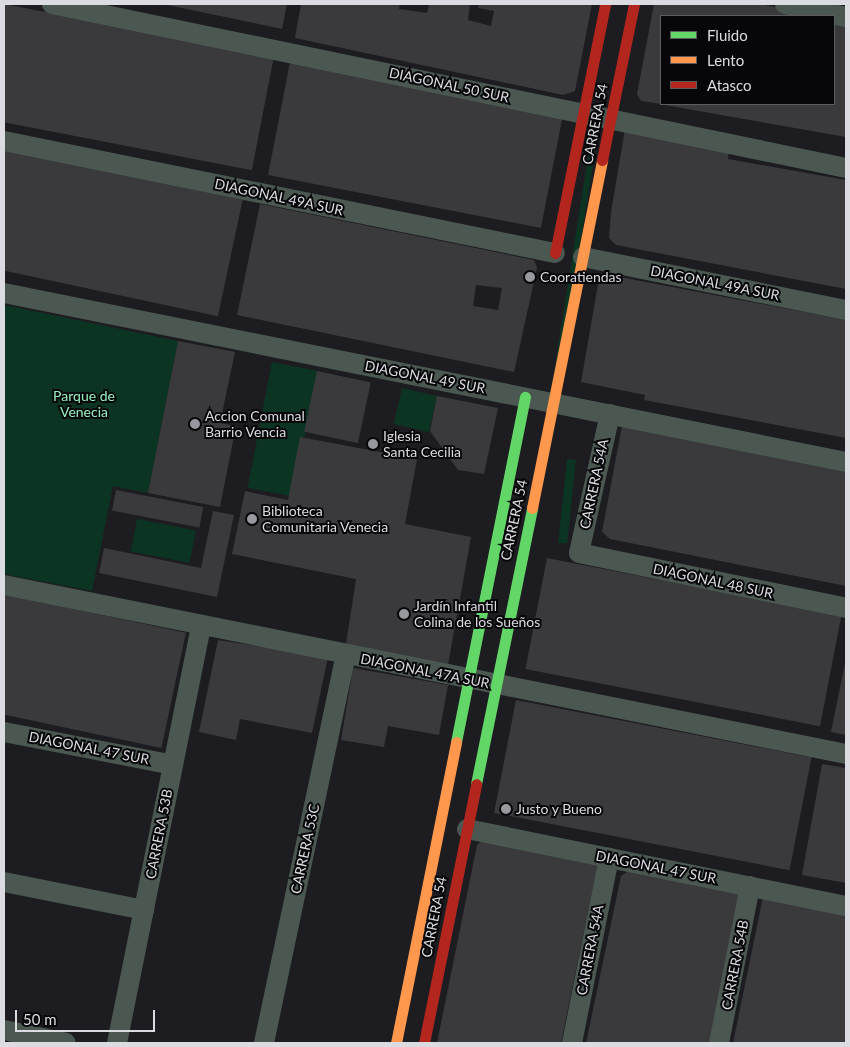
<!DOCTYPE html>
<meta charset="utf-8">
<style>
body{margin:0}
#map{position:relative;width:850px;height:1047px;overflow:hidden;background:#1d1d21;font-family:Lato,sans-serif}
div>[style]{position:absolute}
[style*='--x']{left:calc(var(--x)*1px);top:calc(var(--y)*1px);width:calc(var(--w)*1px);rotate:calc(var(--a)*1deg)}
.green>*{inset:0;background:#0c3422;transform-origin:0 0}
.building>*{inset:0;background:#3a3a3d;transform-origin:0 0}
.street>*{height:20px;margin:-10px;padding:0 10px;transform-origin:10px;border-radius:10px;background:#4b5851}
.fast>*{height:11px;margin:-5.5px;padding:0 5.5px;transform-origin:5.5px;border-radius:5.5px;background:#63d668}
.slow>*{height:11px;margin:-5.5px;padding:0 5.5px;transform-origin:5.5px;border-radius:5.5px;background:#ff974d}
.jam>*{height:11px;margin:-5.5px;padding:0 5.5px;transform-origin:5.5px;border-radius:5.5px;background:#b3261e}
.dots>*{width:14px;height:14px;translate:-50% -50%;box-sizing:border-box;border:2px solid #07070a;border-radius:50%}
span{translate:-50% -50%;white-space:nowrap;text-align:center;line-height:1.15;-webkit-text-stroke:4px #07070a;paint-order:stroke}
.street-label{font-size:14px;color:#dbdce1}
.poi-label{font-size:14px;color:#dbdce1}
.left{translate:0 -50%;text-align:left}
.park-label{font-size:14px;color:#95f1be}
.frame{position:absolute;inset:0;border:5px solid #dbdce1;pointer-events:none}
.legend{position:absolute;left:660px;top:15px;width:175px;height:90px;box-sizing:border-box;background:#07070a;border:1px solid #5c5c60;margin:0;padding:6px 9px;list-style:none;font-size:15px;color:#dbdce1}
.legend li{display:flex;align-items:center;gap:10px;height:25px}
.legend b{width:25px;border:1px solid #5c5c60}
.scale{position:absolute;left:15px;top:1010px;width:140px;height:22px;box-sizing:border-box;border:2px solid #dbdce1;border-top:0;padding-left:6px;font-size:15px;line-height:18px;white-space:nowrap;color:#dbdce1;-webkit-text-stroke:4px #07070a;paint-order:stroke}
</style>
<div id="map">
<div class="green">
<i style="left:591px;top:138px;width:6px;height:237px;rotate:9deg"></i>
<i style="clip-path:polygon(4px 305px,178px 341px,148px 493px,113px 486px,92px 591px,4px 574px)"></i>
<i style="left:272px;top:362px;width:46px;height:128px;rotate:11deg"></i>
<i style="left:402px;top:388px;width:36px;height:37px;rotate:13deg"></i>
<i style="left:567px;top:459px;width:9px;height:84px;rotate:6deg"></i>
<i style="left:137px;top:519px;width:60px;height:33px;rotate:11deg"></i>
</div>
<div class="building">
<i style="left:4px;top:4px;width:275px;height:116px;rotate:11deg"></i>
<i style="clip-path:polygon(163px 4px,287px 4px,282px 29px)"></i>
<i style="clip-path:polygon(301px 4px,400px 4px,399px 9px,427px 13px,429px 4px,470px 4px,468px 20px,491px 26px,494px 11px,478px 8px,479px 4px,592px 4px,575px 91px,563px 95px,295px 38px)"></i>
<i style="clip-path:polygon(654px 4px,759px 4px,819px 15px,661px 16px,661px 104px,641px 101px,637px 94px)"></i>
<i style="clip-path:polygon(834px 18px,846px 21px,846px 137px,665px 105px,834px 104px)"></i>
<i style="left:290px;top:62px;width:278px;height:115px;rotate:11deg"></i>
<i style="clip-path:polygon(625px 129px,729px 150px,728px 159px,846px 180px,846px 289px,616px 245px,609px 238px,611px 212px)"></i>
<i style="left:4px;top:149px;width:244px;height:119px;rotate:12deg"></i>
<i style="clip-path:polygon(evenodd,260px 204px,534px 260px,537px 268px,514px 372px,237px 315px,260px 204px,476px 285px,502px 288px,498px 310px,473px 306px,476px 285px)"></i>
<i style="clip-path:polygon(609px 275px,846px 320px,846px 438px,644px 400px,645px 395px,581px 382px,598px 284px)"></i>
<i style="clip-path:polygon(178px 341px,235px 352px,220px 423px,236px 426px,220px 507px,148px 493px)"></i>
<i style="left:317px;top:371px;width:55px;height:62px;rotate:12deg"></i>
<i style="clip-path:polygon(437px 396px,498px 408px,484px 474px,458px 470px,430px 431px)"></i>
<i style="clip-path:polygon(622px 426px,846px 467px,846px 586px,610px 539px,602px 532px)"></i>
<i style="clip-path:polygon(300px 437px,417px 459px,405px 524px,471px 537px,448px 665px,346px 644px,356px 579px,232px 554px,245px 491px,288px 500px)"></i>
<i style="left:116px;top:490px;width:89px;height:21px;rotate:11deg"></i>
<i style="clip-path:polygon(213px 511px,234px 515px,217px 597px,99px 573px,104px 548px,201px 568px)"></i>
<i style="left:547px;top:558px;width:300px;height:113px;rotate:11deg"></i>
<i style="left:4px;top:594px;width:186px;height:118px;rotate:12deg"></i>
<i style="clip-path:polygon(218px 640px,328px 657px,312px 733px,240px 719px,236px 740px,199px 732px)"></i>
<i style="clip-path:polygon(846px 658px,846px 735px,831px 732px)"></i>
<i style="clip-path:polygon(353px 668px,448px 685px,439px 735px,388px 726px,384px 747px,341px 740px)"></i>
<i style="left:516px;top:700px;width:301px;height:115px;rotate:11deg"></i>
<i style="clip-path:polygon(822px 764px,846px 768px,846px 883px,802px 875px)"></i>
<i style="clip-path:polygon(483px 840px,598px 863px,561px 1043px,437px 1043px,477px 845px)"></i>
<i style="clip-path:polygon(631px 869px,741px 889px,709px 1043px,586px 1043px,621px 876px)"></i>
<i style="clip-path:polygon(763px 897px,846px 914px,846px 1043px,733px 1043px)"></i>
</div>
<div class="street">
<i style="--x:52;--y:4;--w:811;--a:11.67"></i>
<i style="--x:785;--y:4;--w:62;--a:12"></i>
<i style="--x:4;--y:141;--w:562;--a:11.49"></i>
<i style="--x:583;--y:257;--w:268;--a:11.4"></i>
<i style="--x:4;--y:293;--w:859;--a:11.35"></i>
<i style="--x:610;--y:414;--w:142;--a:102.6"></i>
<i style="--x:579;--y:553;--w:273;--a:11.6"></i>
<i style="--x:4;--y:585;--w:859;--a:11.35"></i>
<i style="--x:4;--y:732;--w:172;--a:11"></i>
<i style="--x:467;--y:829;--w:387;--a:11.5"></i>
<i style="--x:4;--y:882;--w:143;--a:11.3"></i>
<i style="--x:4;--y:1030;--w:63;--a:11.8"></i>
<i style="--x:117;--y:1043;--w:425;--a:-78.6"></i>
<i style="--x:264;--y:1043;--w:397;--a:-78.1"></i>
<i style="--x:572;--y:1043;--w:189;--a:-78.7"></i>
<i style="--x:719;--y:1043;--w:160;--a:-78.8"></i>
</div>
<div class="fast">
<i style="--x:456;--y:742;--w:352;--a:-78.7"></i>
<i style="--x:476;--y:784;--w:282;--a:-78.5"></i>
</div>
<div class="slow">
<i style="--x:532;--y:508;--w:355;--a:-78.6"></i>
<i style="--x:396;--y:1043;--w:307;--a:-78.7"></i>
</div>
<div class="jam">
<i style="--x:602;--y:160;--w:159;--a:-78.4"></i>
<i style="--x:555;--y:253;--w:254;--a:-78.6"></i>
<i style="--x:424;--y:1043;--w:264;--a:-78.6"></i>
</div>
<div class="dots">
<i style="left:530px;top:277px;background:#98999e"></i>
<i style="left:195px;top:424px;background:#98999e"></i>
<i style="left:373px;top:444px;background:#98999e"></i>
<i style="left:252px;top:519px;background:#98999e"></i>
<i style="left:404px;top:614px;background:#98999e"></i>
<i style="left:506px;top:809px;background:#98999e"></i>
</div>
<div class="street-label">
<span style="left:449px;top:85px;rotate:12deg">DIAGONAL 50 SUR</span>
<span style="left:595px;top:124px;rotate:-79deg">CARRERA 54</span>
<span style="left:279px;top:197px;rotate:12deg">DIAGONAL 49A SUR</span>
<span style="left:715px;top:283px;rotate:11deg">DIAGONAL 49A SUR</span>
<span style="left:425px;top:377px;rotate:11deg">DIAGONAL 49 SUR</span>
<span style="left:594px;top:484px;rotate:-78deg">CARRERA 54A</span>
<span style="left:514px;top:520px;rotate:-78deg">CARRERA 54</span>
<span style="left:713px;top:581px;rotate:12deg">DIAGONAL 48 SUR</span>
<span style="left:425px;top:671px;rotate:11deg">DIAGONAL 47A SUR</span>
<span style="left:89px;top:748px;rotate:11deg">DIAGONAL 47 SUR</span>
<span style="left:159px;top:834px;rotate:-79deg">CARRERA 53B</span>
<span style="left:305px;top:849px;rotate:-78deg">CARRERA 53C</span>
<span style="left:656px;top:867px;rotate:11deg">DIAGONAL 47 SUR</span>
<span style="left:434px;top:917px;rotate:-79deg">CARRERA 54</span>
<span style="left:590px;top:950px;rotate:-79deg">CARRERA 54A</span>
<span style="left:735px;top:965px;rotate:-79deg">CARRERA 54B</span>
</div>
<div class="poi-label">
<span class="left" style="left:540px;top:277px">Cooratiendas</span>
<span class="left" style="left:205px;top:424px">Accion Comunal<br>Barrio Vencia</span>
<span class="left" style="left:383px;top:444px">Iglesia<br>Santa Cecilia</span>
<span class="left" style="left:262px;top:519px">Biblioteca<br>Comunitaria Venecia</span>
<span class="left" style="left:414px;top:614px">Jardín Infantil<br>Colina de los Sueños</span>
<span class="left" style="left:516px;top:809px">Justo y Bueno</span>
</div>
<div class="park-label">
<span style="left:84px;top:404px">Parque de<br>Venecia</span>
</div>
<div class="frame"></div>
<ul class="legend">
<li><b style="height:6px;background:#63d668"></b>Fluido</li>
<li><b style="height:6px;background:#ff974d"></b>Lento</li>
<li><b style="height:6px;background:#b3261e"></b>Atasco</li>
</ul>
<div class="scale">50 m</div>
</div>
